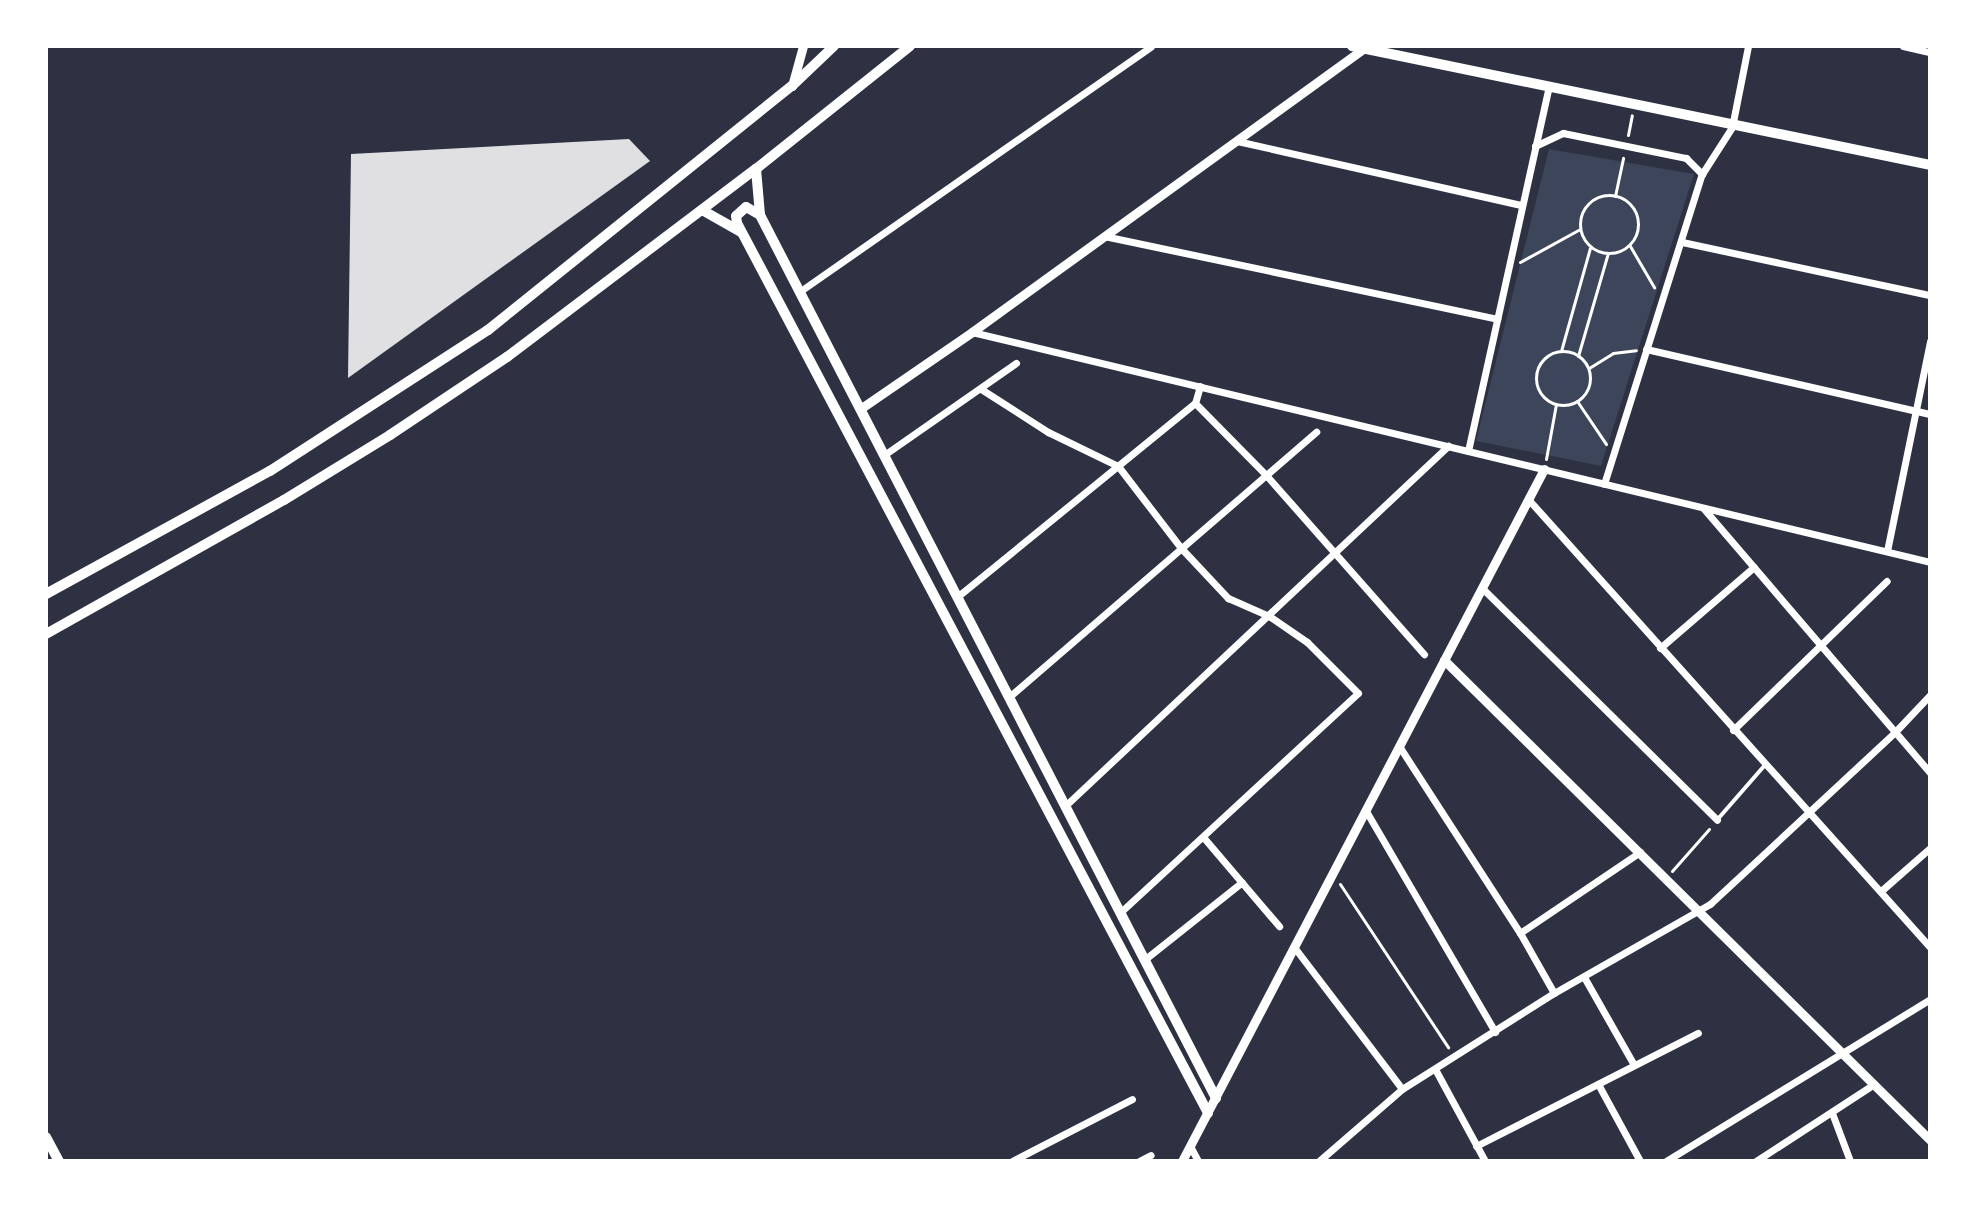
<!DOCTYPE html>
<style>
body{margin:0}
#map{position:relative;width:1976px;height:1207px;overflow:hidden;background:#2d3142;font-family:"Fira Sans Condensed",sans-serif}
div>[style]{position:absolute}
[style*='--x']{left:calc(var(--x)*1px);top:calc(var(--y)*1px);width:calc(var(--w)*1px);rotate:calc(var(--a)*1deg)}
.green>*{inset:0;background:#3c4559}
.building>*{inset:0;background:#e0e0e3}
.path>*{height:3px;margin:-1.5px;padding:0 1.5px;transform-origin:1.5px;border-radius:1.5px;background:#fff}
.path>.ring{margin:-1.5px;padding:0;box-sizing:content-box;background:none;border:3px solid #fff;border-radius:50%}
.service>*{height:4px;margin:-2px;padding:0 2px;transform-origin:2px;border-radius:2px;background:#fff}
.minor>*{height:7px;margin:-3.5px;padding:0 3.5px;transform-origin:3.5px;border-radius:3.5px;background:#fff}
.tertiary>*{height:9px;margin:-4.5px;padding:0 4.5px;transform-origin:4.5px;border-radius:4.5px;background:#fff}
.secondary>*{height:10px;margin:-5px;padding:0 5px;transform-origin:5px;border-radius:5px;background:#fff}
span{translate:-50% -50%;white-space:nowrap;text-align:center;line-height:1.15;-webkit-text-stroke:6px #fff;paint-order:stroke}
.frame{position:absolute;inset:0;border:48px solid #fff;pointer-events:none}
</style>
<div id="map">
<div class="green">
<i style="clip-path:polygon(1549px 149px,1694px 174px,1601px 466px,1476px 441px)"></i>
</div>
<div class="building">
<i style="clip-path:polygon(629px 139px,650px 161px,348px 378px,351px 154px)"></i>
</div>
<div class="path">
<i style="--x:1628;--y:135;--w:20;--a:-79"></i>
<i class="ring" style="left:1580px;top:195px;width:55px;height:55px"></i>
<i style="--x:1615;--y:196;--w:39;--a:-78"></i>
<i style="--x:1630;--y:246;--w:48;--a:59.7"></i>
<i style="--x:1520;--y:262;--w:68;--a:-28.8"></i>
<i style="--x:1561;--y:351;--w:107;--a:-74.3"></i>
<i class="ring" style="left:1536px;top:351px;width:51px;height:51px"></i>
<i style="--x:1578;--y:356;--w:107;--a:-73.8"></i>
<i style="--x:1589;--y:368;--w:28;--a:-32"></i>
<i style="--x:1613;--y:353;--w:23;--a:-7"></i>
<i style="--x:1577;--y:401;--w:52;--a:56"></i>
<i style="--x:1546;--y:459;--w:56;--a:-79.7"></i>
<i style="--x:1672;--y:871;--w:56;--a:-48.6"></i>
<i style="--x:1340;--y:884;--w:196;--a:56.5"></i>
</div>
<div class="service">
<i style="--x:1717;--y:820;--w:73;--a:-48.9"></i>
</div>
<div class="minor">
<i style="--x:1903;--y:46;--w:28;--a:13"></i>
<i style="--x:1237;--y:141;--w:291;--a:12.7"></i>
<i style="--x:1535;--y:146;--w:31;--a:-25"></i>
<i style="--x:1563;--y:133;--w:126;--a:11.5"></i>
<i style="--x:1686;--y:158;--w:23;--a:45"></i>
<i style="--x:1104;--y:236;--w:402;--a:11.9"></i>
<i style="--x:1682;--y:242;--w:254;--a:12.1"></i>
<i style="--x:799;--y:292;--w:429;--a:-34.9"></i>
<i style="--x:972;--y:332;--w:985;--a:13.5"></i>
<i style="--x:1646;--y:349;--w:291;--a:12.9"></i>
<i style="--x:1200;--y:386;--w:18;--a:106"></i>
<i style="--x:1195;--y:403;--w:101;--a:45.4"></i>
<i style="--x:1266;--y:475;--w:239;--a:48.6"></i>
<i style="--x:981;--y:389;--w:80;--a:32.7"></i>
<i style="--x:1048;--y:432;--w:78;--a:25.9"></i>
<i style="--x:1118;--y:466;--w:103;--a:52.5"></i>
<i style="--x:1181;--y:548;--w:69;--a:46.8"></i>
<i style="--x:1228;--y:598;--w:45;--a:23.7"></i>
<i style="--x:1269;--y:616;--w:46;--a:34.4"></i>
<i style="--x:1307;--y:642;--w:72;--a:45"></i>
<i style="--x:1358;--y:693;--w:324;--a:137.3"></i>
<i style="--x:1468;--y:451;--w:371;--a:-77.5"></i>
<i style="--x:884;--y:455;--w:161;--a:-34.9"></i>
<i style="--x:1604;--y:484;--w:325;--a:-72.5"></i>
<i style="--x:1702;--y:174;--w:56;--a:-57.4"></i>
<i style="--x:1732;--y:127;--w:83;--a:-78.8"></i>
<i style="--x:1528;--y:499;--w:602;--a:48.1"></i>
<i style="--x:1704;--y:509;--w:348;--a:49.4"></i>
<i style="--x:1887;--y:551;--w:214;--a:-78.4"></i>
<i style="--x:1482;--y:588;--w:330;--a:44.6"></i>
<i style="--x:957;--y:597;--w:307;--a:-39.2"></i>
<i style="--x:1660;--y:648;--w:124;--a:-40.8"></i>
<i style="--x:1009;--y:697;--w:406;--a:-40.8"></i>
<i style="--x:1733;--y:730;--w:214;--a:-44.1"></i>
<i style="--x:1399;--y:746;--w:223;--a:57.1"></i>
<i style="--x:1520;--y:933;--w:145;--a:-34"></i>
<i style="--x:1065;--y:806;--w:526;--a:-43.23"></i>
<i style="--x:1366;--y:811;--w:256;--a:59.7"></i>
<i style="--x:1204;--y:838;--w:116;--a:49.6"></i>
<i style="--x:1881;--y:891;--w:65;--a:-41.3"></i>
<i style="--x:1520;--y:933;--w:69;--a:60.5"></i>
<i style="--x:1294;--y:947;--w:178;--a:52.7"></i>
<i style="--x:1144;--y:960;--w:125;--a:-38.5"></i>
<i style="--x:1584;--y:977;--w:101;--a:60.4"></i>
<i style="--x:1435;--y:1069;--w:105;--a:61.5"></i>
<i style="--x:1598;--y:1084;--w:88;--a:61.4"></i>
<i style="--x:1832;--y:1113;--w:51;--a:69.4"></i>
<i style="--x:1190;--y:1146;--w:17;--a:62"></i>
<i style="--x:1476;--y:1146;--w:249;--a:-27"></i>
<i style="--x:1012;--y:1161;--w:135;--a:-27.3"></i>
<i style="--x:1139;--y:1161;--w:13;--a:-27"></i>
<i style="--x:1319;--y:1161;--w:110;--a:-40.9"></i>
<i style="--x:1402;--y:1089;--w:180;--a:-32.3"></i>
<i style="--x:1554;--y:993;--w:180;--a:-29.7"></i>
<i style="--x:1710;--y:904;--w:253;--a:-42.9"></i>
<i style="--x:1895;--y:732;--w:51;--a:-46.6"></i>
<i style="--x:1666;--y:1161;--w:310;--a:-31.5"></i>
<i style="--x:1756;--y:1161;--w:141;--a:-33.1"></i>
</div>
<div class="tertiary">
<i style="--x:792;--y:86;--w:41;--a:-74.6"></i>
<i style="--x:860;--y:409;--w:136;--a:-34.5"></i>
<i style="--x:972;--y:332;--w:488;--a:-35.9"></i>
<i style="--x:1444;--y:660;--w:683;--a:44.64"></i>
<i style="--x:1182;--y:1161;--w:781;--a:-62.38"></i>
</div>
<div class="secondary">
<i style="--x:1352;--y:46;--w:590;--a:11.63"></i>
<i style="--x:756;--y:169;--w:46;--a:85"></i>
<i style="--x:760;--y:215;--w:994;--a:62.69"></i>
<i style="--x:702;--y:210;--w:45;--a:29.4"></i>
<i style="--x:760;--y:215;--w:16;--a:-150"></i>
<i style="--x:746;--y:207;--w:13;--a:138"></i>
<i style="--x:736;--y:216;--w:7;--a:82"></i>
<i style="--x:737;--y:223;--w:1007;--a:62.11"></i>
<i style="--x:46;--y:594;--w:256;--a:-28.8"></i>
<i style="--x:270;--y:471;--w:260;--a:-32.9"></i>
<i style="--x:488;--y:330;--w:390;--a:-38.8"></i>
<i style="--x:792;--y:86;--w:58;--a:-43.6"></i>
<i style="--x:46;--y:634;--w:273;--a:-29.4"></i>
<i style="--x:284;--y:500;--w:124;--a:-31.5"></i>
<i style="--x:390;--y:435;--w:141;--a:-33.7"></i>
<i style="--x:507;--y:357;--w:312;--a:-37.1"></i>
<i style="--x:756;--y:169;--w:197;--a:-38.6"></i>
<i style="--x:46;--y:1137;--w:27;--a:62"></i>
</div>
<div class="frame"></div>
</div>
